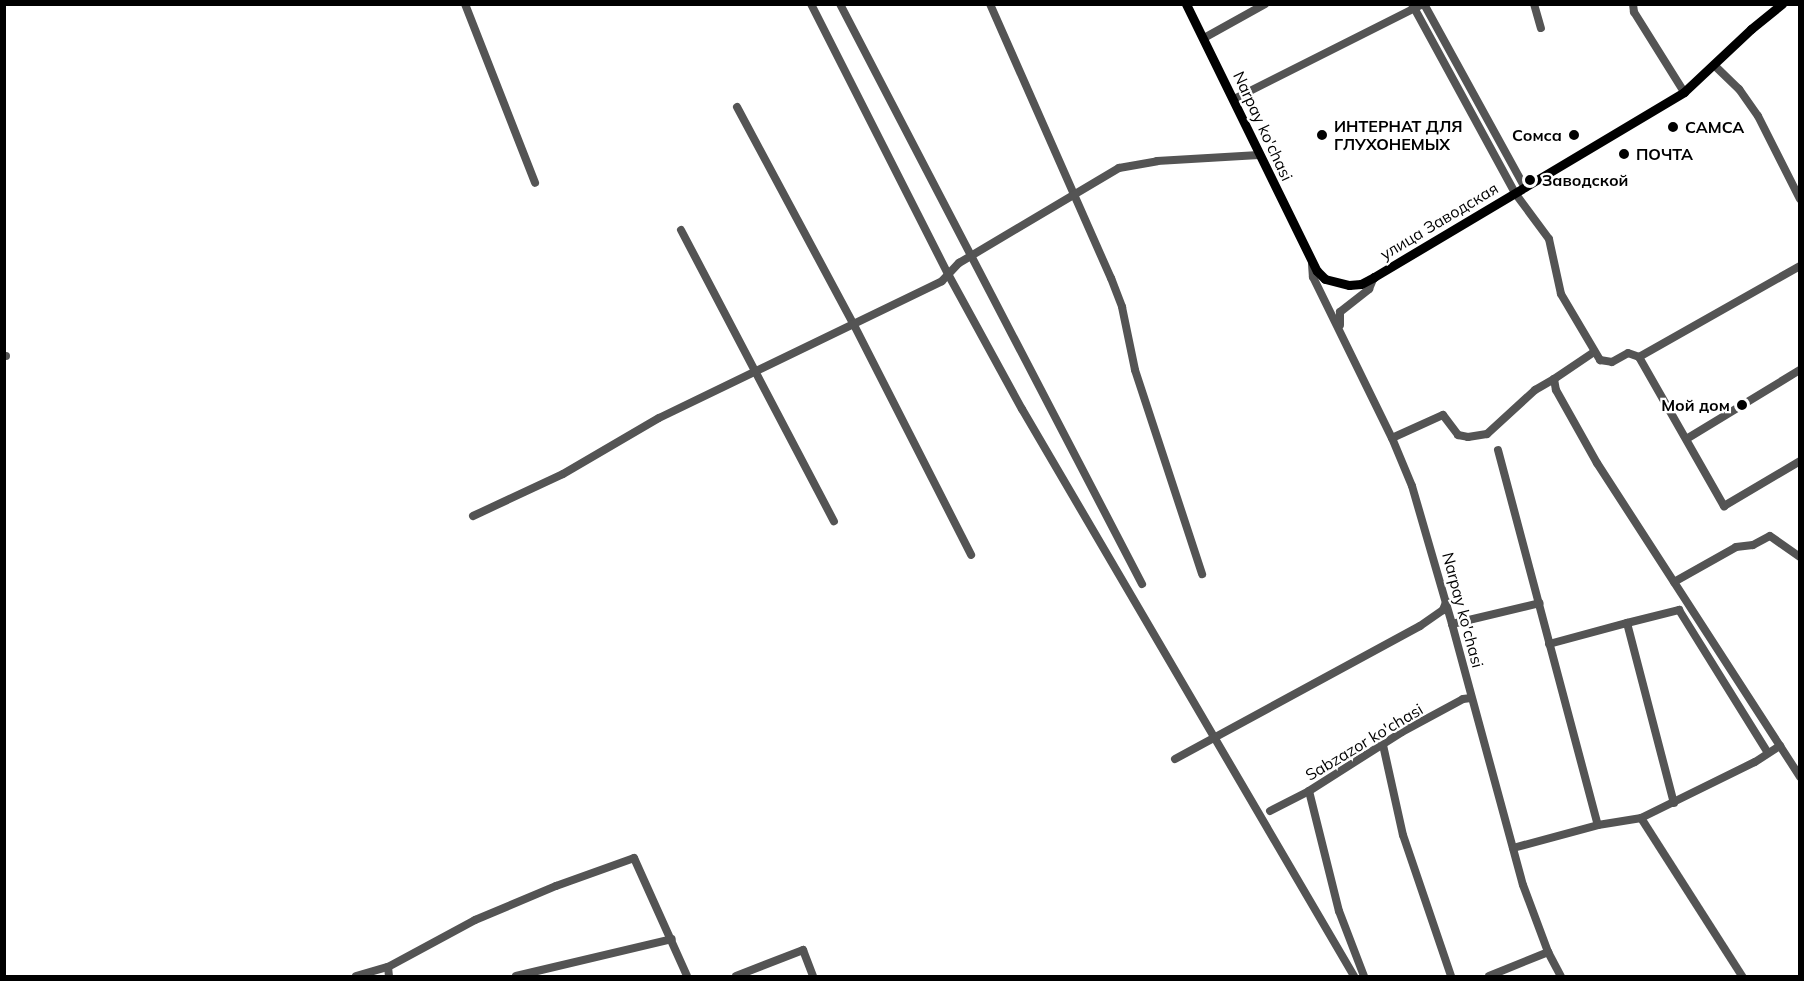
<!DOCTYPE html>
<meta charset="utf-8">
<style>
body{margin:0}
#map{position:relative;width:1804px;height:981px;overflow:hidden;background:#fff;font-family:Mulish,sans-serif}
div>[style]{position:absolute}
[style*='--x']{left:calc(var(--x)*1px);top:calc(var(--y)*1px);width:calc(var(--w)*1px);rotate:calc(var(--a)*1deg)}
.minor>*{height:8px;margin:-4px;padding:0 4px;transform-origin:4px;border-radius:4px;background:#545454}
.major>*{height:9px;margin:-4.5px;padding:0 4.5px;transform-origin:4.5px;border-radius:4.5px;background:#000}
.dots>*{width:16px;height:16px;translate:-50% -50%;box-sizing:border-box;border:3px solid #fff;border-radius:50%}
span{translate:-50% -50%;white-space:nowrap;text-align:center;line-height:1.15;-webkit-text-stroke:4.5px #fff;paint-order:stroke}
.street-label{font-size:16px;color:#000}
.poi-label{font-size:16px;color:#000;font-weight:700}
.left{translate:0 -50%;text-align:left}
.right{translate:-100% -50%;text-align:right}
.frame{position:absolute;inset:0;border:6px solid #000;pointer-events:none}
</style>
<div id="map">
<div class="minor">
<i style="--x:465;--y:4;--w:192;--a:68.6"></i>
<i style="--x:811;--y:4;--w:303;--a:63.1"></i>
<i style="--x:948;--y:274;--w:154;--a:61.3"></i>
<i style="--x:1022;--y:409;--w:657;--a:59.65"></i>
<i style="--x:840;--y:4;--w:654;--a:62.49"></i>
<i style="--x:990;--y:4;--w:300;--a:66.2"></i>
<i style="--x:1111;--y:278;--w:31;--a:69"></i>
<i style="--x:1122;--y:307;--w:64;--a:78.3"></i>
<i style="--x:1135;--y:370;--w:215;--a:71.8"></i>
<i style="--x:1412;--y:4;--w:215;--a:61.4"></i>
<i style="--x:1515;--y:193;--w:57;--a:53.5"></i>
<i style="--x:1549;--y:239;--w:56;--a:77.7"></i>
<i style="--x:1561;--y:294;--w:77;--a:59.4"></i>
<i style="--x:1600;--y:360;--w:12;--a:9"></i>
<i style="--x:1612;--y:362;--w:18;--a:-29"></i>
<i style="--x:1628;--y:353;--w:12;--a:20"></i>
<i style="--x:1639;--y:357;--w:172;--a:60.3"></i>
<i style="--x:1724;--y:506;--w:88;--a:-30.6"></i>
<i style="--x:1424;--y:4;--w:210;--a:61.2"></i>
<i style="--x:1534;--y:4;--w:25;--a:74"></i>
<i style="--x:1633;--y:4;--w:8;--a:83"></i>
<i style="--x:1634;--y:12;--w:94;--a:58"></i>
<i style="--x:1204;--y:38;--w:70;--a:-29.1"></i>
<i style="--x:1714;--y:65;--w:35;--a:44"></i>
<i style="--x:1739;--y:89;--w:33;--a:55"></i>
<i style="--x:1758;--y:116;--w:93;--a:63.2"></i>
<i style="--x:1234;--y:99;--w:212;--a:-26.7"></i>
<i style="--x:737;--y:107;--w:247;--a:61.8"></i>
<i style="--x:854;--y:325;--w:258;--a:63"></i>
<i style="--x:681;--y:230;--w:329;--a:62.3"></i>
<i style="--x:1312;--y:264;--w:13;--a:86"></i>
<i style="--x:1313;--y:277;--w:179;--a:63.9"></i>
<i style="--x:1392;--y:438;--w:52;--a:67.4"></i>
<i style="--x:1412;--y:486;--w:144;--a:73.8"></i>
<i style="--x:1452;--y:624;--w:270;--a:74.8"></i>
<i style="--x:1523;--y:885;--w:72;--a:69.5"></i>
<i style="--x:1548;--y:952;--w:27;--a:62"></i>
<i style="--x:1340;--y:325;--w:13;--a:-90"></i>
<i style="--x:1340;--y:312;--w:37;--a:-38"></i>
<i style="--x:1369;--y:289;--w:13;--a:-67"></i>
<i style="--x:1594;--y:352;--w:48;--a:146"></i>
<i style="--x:1554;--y:379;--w:11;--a:80"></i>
<i style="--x:1556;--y:390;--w:84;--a:60.7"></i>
<i style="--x:1597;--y:463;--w:374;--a:57.1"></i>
<i style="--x:4;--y:356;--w:2;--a:0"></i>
<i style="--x:1639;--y:357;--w:185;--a:-29.5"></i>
<i style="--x:1392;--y:438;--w:56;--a:-24.3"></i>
<i style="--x:1443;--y:415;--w:25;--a:53"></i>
<i style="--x:1458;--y:435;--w:10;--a:11"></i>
<i style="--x:1468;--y:437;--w:19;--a:-9"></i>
<i style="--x:1487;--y:434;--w:65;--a:-42.5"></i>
<i style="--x:1535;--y:390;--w:22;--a:-30"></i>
<i style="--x:1688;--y:438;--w:131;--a:-31.3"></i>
<i style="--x:1498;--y:450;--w:388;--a:75.1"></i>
<i style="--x:473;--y:516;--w:99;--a:-25"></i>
<i style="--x:563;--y:474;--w:111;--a:-30.3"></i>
<i style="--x:659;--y:418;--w:314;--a:-25.8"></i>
<i style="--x:942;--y:281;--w:25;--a:-47"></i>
<i style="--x:959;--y:263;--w:186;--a:-30.7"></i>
<i style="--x:1119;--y:168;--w:39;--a:-10"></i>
<i style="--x:1157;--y:161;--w:102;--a:-3.4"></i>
<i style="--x:1674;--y:582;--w:71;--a:-29.4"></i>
<i style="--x:1736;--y:547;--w:17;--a:-7"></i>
<i style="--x:1753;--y:545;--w:19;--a:-28"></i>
<i style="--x:1770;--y:536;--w:37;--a:35"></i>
<i style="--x:1627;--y:623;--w:54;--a:-14"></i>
<i style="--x:1679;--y:610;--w:168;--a:58.1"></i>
<i style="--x:1452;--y:624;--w:90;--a:-13.4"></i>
<i style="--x:1549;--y:644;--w:81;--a:-15.1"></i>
<i style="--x:1627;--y:623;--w:186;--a:75.4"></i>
<i style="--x:1383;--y:745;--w:92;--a:77.5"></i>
<i style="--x:1403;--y:835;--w:149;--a:71.2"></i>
<i style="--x:1175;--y:759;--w:279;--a:-28.5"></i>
<i style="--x:1420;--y:626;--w:28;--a:-35"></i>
<i style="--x:1443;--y:610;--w:9;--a:-69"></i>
<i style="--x:1309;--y:791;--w:124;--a:76"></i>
<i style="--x:1339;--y:911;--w:70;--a:69"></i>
<i style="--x:1270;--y:811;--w:44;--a:-27.1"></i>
<i style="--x:1309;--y:791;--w:110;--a:-32.4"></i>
<i style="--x:1402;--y:732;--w:69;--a:-28.4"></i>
<i style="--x:1463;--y:699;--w:8;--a:-7"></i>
<i style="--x:1641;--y:818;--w:188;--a:57.4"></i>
<i style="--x:1513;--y:848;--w:88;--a:-15.1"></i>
<i style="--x:1598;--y:825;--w:44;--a:-9.2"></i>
<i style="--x:1641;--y:818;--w:127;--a:-26.2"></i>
<i style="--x:1755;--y:762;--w:30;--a:-33"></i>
<i style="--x:388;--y:967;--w:9;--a:84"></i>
<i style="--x:356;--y:976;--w:33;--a:-16"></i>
<i style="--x:388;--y:967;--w:99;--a:-28.4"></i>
<i style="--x:475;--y:920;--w:88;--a:-22.8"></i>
<i style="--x:556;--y:886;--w:83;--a:-19.7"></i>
<i style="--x:634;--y:858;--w:129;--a:65.8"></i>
<i style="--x:516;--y:976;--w:160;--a:-13.3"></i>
<i style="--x:736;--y:976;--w:72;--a:-21.2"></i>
<i style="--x:803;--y:950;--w:28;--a:69"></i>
<i style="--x:1489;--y:976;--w:64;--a:-22.1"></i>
</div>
<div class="major">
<i style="--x:1186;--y:4;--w:297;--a:63.9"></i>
<i style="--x:1317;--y:271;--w:11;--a:45"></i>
<i style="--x:1325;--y:279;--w:25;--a:14"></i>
<i style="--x:1349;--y:285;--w:12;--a:-5"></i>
<i style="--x:1361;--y:284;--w:15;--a:-28"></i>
<i style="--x:1374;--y:277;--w:361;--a:-30.8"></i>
<i style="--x:1684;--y:92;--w:92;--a:-43.2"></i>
<i style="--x:1751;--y:29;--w:40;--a:-39"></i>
</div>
<div class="dots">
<i style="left:1673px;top:127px;background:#000"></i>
<i style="left:1322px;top:135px;background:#000"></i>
<i style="left:1574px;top:135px;background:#000"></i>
<i style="left:1624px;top:154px;background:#000"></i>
<i style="left:1530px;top:180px;background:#000"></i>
<i style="left:1742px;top:405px;background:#000"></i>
</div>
<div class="street-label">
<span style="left:1263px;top:126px;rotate:65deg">Narpay ko'chasi</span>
<span style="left:1439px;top:221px;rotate:-31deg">улица Заводская</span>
<span style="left:1463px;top:610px;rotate:75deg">Narpay ko'chasi</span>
<span style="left:1364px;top:742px;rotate:-31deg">Sabzazor ko'chasi</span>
</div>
<div class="poi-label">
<span class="left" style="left:1334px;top:135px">ИНТЕРНАТ ДЛЯ<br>ГЛУХОНЕМЫХ</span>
<span class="left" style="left:1685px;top:127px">САМСА</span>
<span class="right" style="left:1562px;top:135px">Сомса</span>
<span class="left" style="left:1636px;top:154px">ПОЧТА</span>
<span class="left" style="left:1542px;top:180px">Заводской</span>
<span class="right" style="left:1730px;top:405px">Мой дом</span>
</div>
<div class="frame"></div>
</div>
